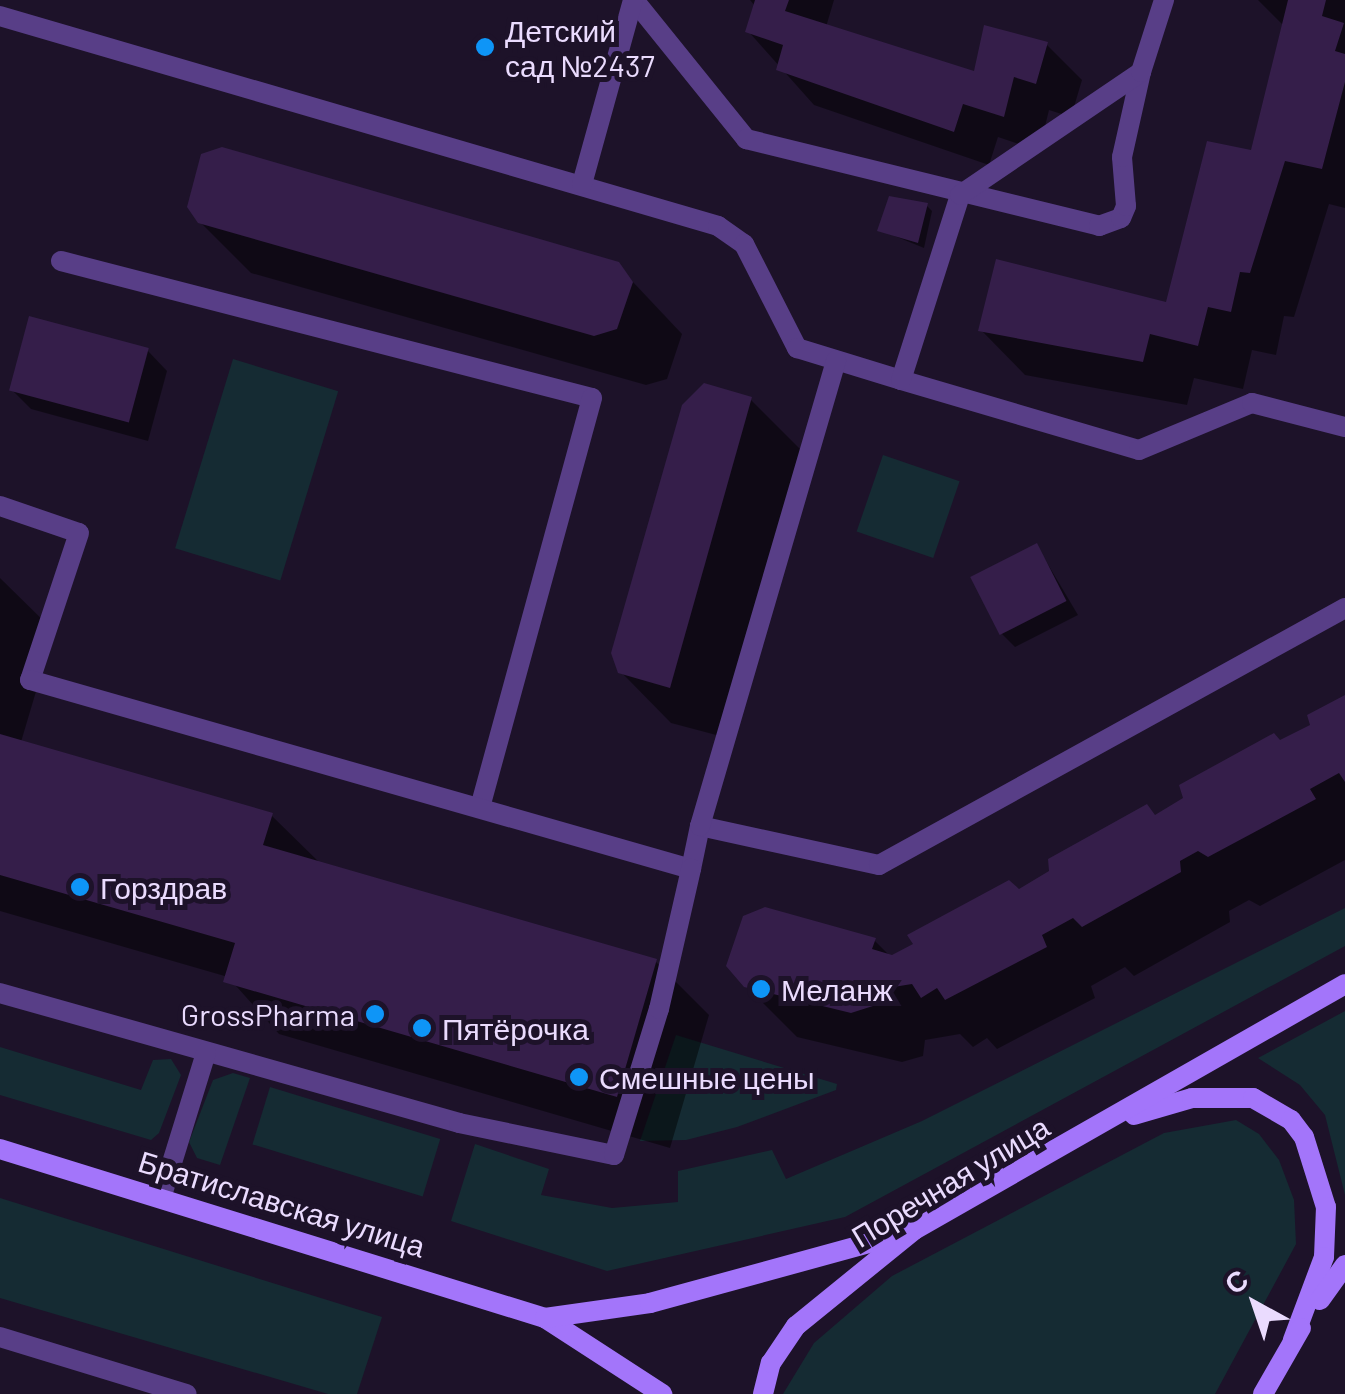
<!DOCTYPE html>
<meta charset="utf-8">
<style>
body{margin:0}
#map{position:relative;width:1345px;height:1394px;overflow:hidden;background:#1d1229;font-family:Barlow,sans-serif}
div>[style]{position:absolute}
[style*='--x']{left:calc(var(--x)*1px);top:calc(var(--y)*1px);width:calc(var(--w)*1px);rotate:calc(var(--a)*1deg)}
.green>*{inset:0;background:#152b33;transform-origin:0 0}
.shadow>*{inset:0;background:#0007}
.building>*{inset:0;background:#351e4a;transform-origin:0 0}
.service>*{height:20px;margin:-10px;padding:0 10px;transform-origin:10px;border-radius:10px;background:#583e87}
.secondary>*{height:20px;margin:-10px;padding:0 10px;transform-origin:10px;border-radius:10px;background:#a375fa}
.dots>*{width:28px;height:28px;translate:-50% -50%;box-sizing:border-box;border:5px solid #1d1229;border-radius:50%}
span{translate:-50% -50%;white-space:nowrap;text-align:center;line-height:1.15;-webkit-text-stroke:10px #1d1229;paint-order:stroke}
.poi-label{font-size:30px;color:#eadbfe}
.left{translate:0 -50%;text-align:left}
.right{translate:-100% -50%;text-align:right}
.street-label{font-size:30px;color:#eadbfe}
.north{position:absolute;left:1205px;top:1254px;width:100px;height:100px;-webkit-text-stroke:8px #1d1229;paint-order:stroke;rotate:320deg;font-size:28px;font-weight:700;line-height:40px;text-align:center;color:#eadbfe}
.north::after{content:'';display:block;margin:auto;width:35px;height:45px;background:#eadbfe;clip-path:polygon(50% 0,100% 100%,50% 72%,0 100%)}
</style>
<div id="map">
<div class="green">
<i style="left:233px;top:359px;width:110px;height:198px;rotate:17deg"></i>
<i style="left:883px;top:455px;width:81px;height:81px;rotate:19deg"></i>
<i style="clip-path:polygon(1345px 908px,1345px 946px,845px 1217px,607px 1271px,451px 1221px,475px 1144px,549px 1169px,541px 1195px,612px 1208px,678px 1202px,678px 1171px,772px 1150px,786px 1179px,922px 1121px)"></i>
<i style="clip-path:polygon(1345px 1011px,1345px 1195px,1325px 1115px,1300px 1085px,1258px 1058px)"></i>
<i style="clip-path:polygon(676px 1035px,837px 1084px,836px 1090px,737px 1127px,686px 1140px,640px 1141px)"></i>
<i style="clip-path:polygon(0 1047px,141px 1090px,153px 1060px,171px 1059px,181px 1075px,159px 1133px,151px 1140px,0 1095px)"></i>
<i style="clip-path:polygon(233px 1073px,250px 1078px,220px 1165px,197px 1158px,189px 1142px,213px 1080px)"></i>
<i style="left:270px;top:1087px;width:178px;height:60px;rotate:17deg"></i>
<i style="clip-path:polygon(1236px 1120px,1259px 1134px,1279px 1160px,1294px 1200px,1296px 1244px,1215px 1394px,783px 1394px,814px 1343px,892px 1276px,1164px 1133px)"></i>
<i style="clip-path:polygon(0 1198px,382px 1317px,357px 1394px,328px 1394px,0 1298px)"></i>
</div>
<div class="shadow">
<i style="clip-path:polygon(750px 0,834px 0,826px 27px,976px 74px,1046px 44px,1082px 80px,1071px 117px,1049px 110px,1039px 151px,998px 137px,989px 165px,814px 105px,748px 31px,755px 6px)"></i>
<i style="clip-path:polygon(1258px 0,1345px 0,1345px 208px,1329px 204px,1294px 317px,1284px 316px,1276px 355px,1252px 350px,1243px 389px,1194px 378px,1187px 405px,1025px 375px,981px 330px,1168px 305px,1253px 153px,1284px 26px)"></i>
<i style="clip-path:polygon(926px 205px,932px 211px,924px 248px,880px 230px)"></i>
<i style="clip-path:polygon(200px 222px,617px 265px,682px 334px,667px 379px,646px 385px,251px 273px)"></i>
<i style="clip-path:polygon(148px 351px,167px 371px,148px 441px,31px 409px,11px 389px)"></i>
<i style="clip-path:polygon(750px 399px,801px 450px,720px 736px,671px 723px,620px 671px)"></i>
<i style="clip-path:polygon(1037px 546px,1078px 615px,1015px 647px,1002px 634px)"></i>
<i style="clip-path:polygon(0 578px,54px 631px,21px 742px,271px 815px,321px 864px,656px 962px,709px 1015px,670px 1148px,279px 1034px,228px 977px,0 911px)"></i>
<i style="clip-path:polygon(1345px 698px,1345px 860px,1260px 906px,1249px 900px,1229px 911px,1230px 922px,1134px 976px,1125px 967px,1091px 986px,1095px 998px,997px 1049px,987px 1038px,973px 1047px,960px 1034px,925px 1040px,923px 1056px,902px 1062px,797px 1037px,746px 986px,874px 940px,892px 958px,1157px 817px,1313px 727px)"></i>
</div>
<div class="building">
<i style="clip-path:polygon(755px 0,789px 0,785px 11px,974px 71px,984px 25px,1048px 42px,1036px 84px,1014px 77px,1004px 117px,963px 104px,954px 132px,776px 70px,783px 45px,745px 32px)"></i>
<i style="clip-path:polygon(1288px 0,1326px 0,1322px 16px,1344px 23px,1335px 51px,1345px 54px,1345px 82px,1322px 169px,1285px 161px,1250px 273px,1240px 272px,1231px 312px,1208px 307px,1198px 346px,1150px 334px,1143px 362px,978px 331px,996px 259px,1166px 302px,1207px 141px,1251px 150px)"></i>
<i style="clip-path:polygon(222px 147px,619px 262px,633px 282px,617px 329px,594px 336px,198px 223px,187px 207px,201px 154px)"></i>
<i style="clip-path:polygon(889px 196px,928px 203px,918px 243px,877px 231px)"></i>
<i style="left:29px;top:316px;width:124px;height:77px;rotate:15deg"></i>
<i style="clip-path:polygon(704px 383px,752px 397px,670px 688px,618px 673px,611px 653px,682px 405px)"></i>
<i style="left:1037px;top:543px;width:65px;height:75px;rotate:63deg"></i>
<i style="clip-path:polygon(1345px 695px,1345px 782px,1339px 773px,1310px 789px,1316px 799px,1208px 857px,1198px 851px,1180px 861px,1181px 872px,1082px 927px,1073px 918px,1042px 935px,1047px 947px,945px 1000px,937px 988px,921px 998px,912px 984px,875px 990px,873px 1006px,851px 1013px,744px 987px,726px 966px,743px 916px,765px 907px,876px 938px,872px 949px,892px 955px,913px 944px,907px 935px,1009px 880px,1019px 889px,1049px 871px,1048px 859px,1147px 804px,1155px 815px,1183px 798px,1179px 785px,1274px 733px,1280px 740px,1310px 725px,1307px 715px)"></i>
<i style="clip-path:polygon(0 734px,273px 813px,263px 845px,657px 959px,617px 1097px,223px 982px,235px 943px,0 875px)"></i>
</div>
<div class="service">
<i style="--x:634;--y:0;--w:179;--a:51.1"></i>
<i style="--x:746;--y:139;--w:364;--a:13.8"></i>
<i style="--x:1099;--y:226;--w:23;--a:-20"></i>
<i style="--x:1121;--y:218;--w:13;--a:-67"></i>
<i style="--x:1126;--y:206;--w:49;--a:-94.7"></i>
<i style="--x:1122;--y:157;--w:87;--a:-77.4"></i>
<i style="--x:0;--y:16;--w:748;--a:16.3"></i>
<i style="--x:718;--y:226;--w:32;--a:35"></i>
<i style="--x:744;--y:244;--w:117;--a:63"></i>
<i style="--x:797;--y:348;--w:109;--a:17.1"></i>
<i style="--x:901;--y:380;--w:248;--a:16.4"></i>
<i style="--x:1139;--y:450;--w:122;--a:-22.6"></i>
<i style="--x:1252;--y:403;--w:96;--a:14.5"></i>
<i style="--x:582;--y:184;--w:191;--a:-74.5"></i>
<i style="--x:61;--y:261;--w:548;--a:14.47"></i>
<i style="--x:592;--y:398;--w:425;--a:105.3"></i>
<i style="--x:901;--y:380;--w:194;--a:-72.3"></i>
<i style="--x:960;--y:195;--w:219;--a:-34.2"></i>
<i style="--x:1141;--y:72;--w:76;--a:-72.3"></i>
<i style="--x:0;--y:506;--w:83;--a:18.9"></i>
<i style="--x:79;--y:533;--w:155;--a:108.4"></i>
<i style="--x:30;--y:680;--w:687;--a:15.96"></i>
<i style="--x:691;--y:869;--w:44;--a:-78.2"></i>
<i style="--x:700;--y:826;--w:183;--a:12.3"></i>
<i style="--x:879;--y:865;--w:532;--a:-28.88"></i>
<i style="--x:700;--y:826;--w:485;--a:-73.7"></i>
<i style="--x:0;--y:993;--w:477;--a:15.8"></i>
<i style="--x:459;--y:1123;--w:158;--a:11.7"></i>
<i style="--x:614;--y:1155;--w:153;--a:-72.9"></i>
<i style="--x:659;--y:1009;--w:144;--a:-77.1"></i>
<i style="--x:162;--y:1195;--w:149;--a:-72.8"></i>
<i style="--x:0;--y:1337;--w:195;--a:17"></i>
</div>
<div class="secondary">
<i style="--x:1134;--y:1115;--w:60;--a:-16.3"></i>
<i style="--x:1192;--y:1098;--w:61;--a:0"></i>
<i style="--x:1253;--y:1098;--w:44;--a:30.1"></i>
<i style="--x:1291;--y:1120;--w:21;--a:53"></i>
<i style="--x:1304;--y:1137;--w:73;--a:72.6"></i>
<i style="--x:1326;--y:1207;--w:50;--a:92.3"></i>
<i style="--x:1324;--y:1257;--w:89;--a:110.5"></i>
<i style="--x:0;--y:1149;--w:571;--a:17.23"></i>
<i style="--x:545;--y:1318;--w:140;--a:33"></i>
<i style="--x:1320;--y:1300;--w:43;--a:-54.5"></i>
<i style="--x:545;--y:1318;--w:106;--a:-8.1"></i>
<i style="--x:650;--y:1303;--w:257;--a:-15.3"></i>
<i style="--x:763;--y:1394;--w:32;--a:-76"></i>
<i style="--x:771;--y:1363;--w:45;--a:-56"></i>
<i style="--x:796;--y:1326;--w:152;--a:-39.1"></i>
<i style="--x:914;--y:1230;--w:496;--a:-29.7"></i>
<i style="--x:1263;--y:1394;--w:76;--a:-60.1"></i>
</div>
<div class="dots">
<i style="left:485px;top:47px;background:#0e95f7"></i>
<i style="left:80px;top:887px;background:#0e95f7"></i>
<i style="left:761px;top:989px;background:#0e95f7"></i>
<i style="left:375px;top:1014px;background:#0e95f7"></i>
<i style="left:422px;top:1028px;background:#0e95f7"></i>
<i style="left:579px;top:1077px;background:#0e95f7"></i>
</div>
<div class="poi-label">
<span class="left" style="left:505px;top:47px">Детский<br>сад №2437</span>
<span class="left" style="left:100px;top:887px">Горздрав</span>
<span class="left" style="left:781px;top:989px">Меланж</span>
<span class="right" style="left:355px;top:1014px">GrossPharma</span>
<span class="left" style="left:442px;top:1028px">Пятёрочка</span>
<span class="left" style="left:599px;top:1077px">Смешные цены</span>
</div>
<div class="street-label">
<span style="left:950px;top:1181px;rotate:-31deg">Поречная улица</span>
<span style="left:282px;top:1203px;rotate:17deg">Братиславская улица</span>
</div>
<div class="north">С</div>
</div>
